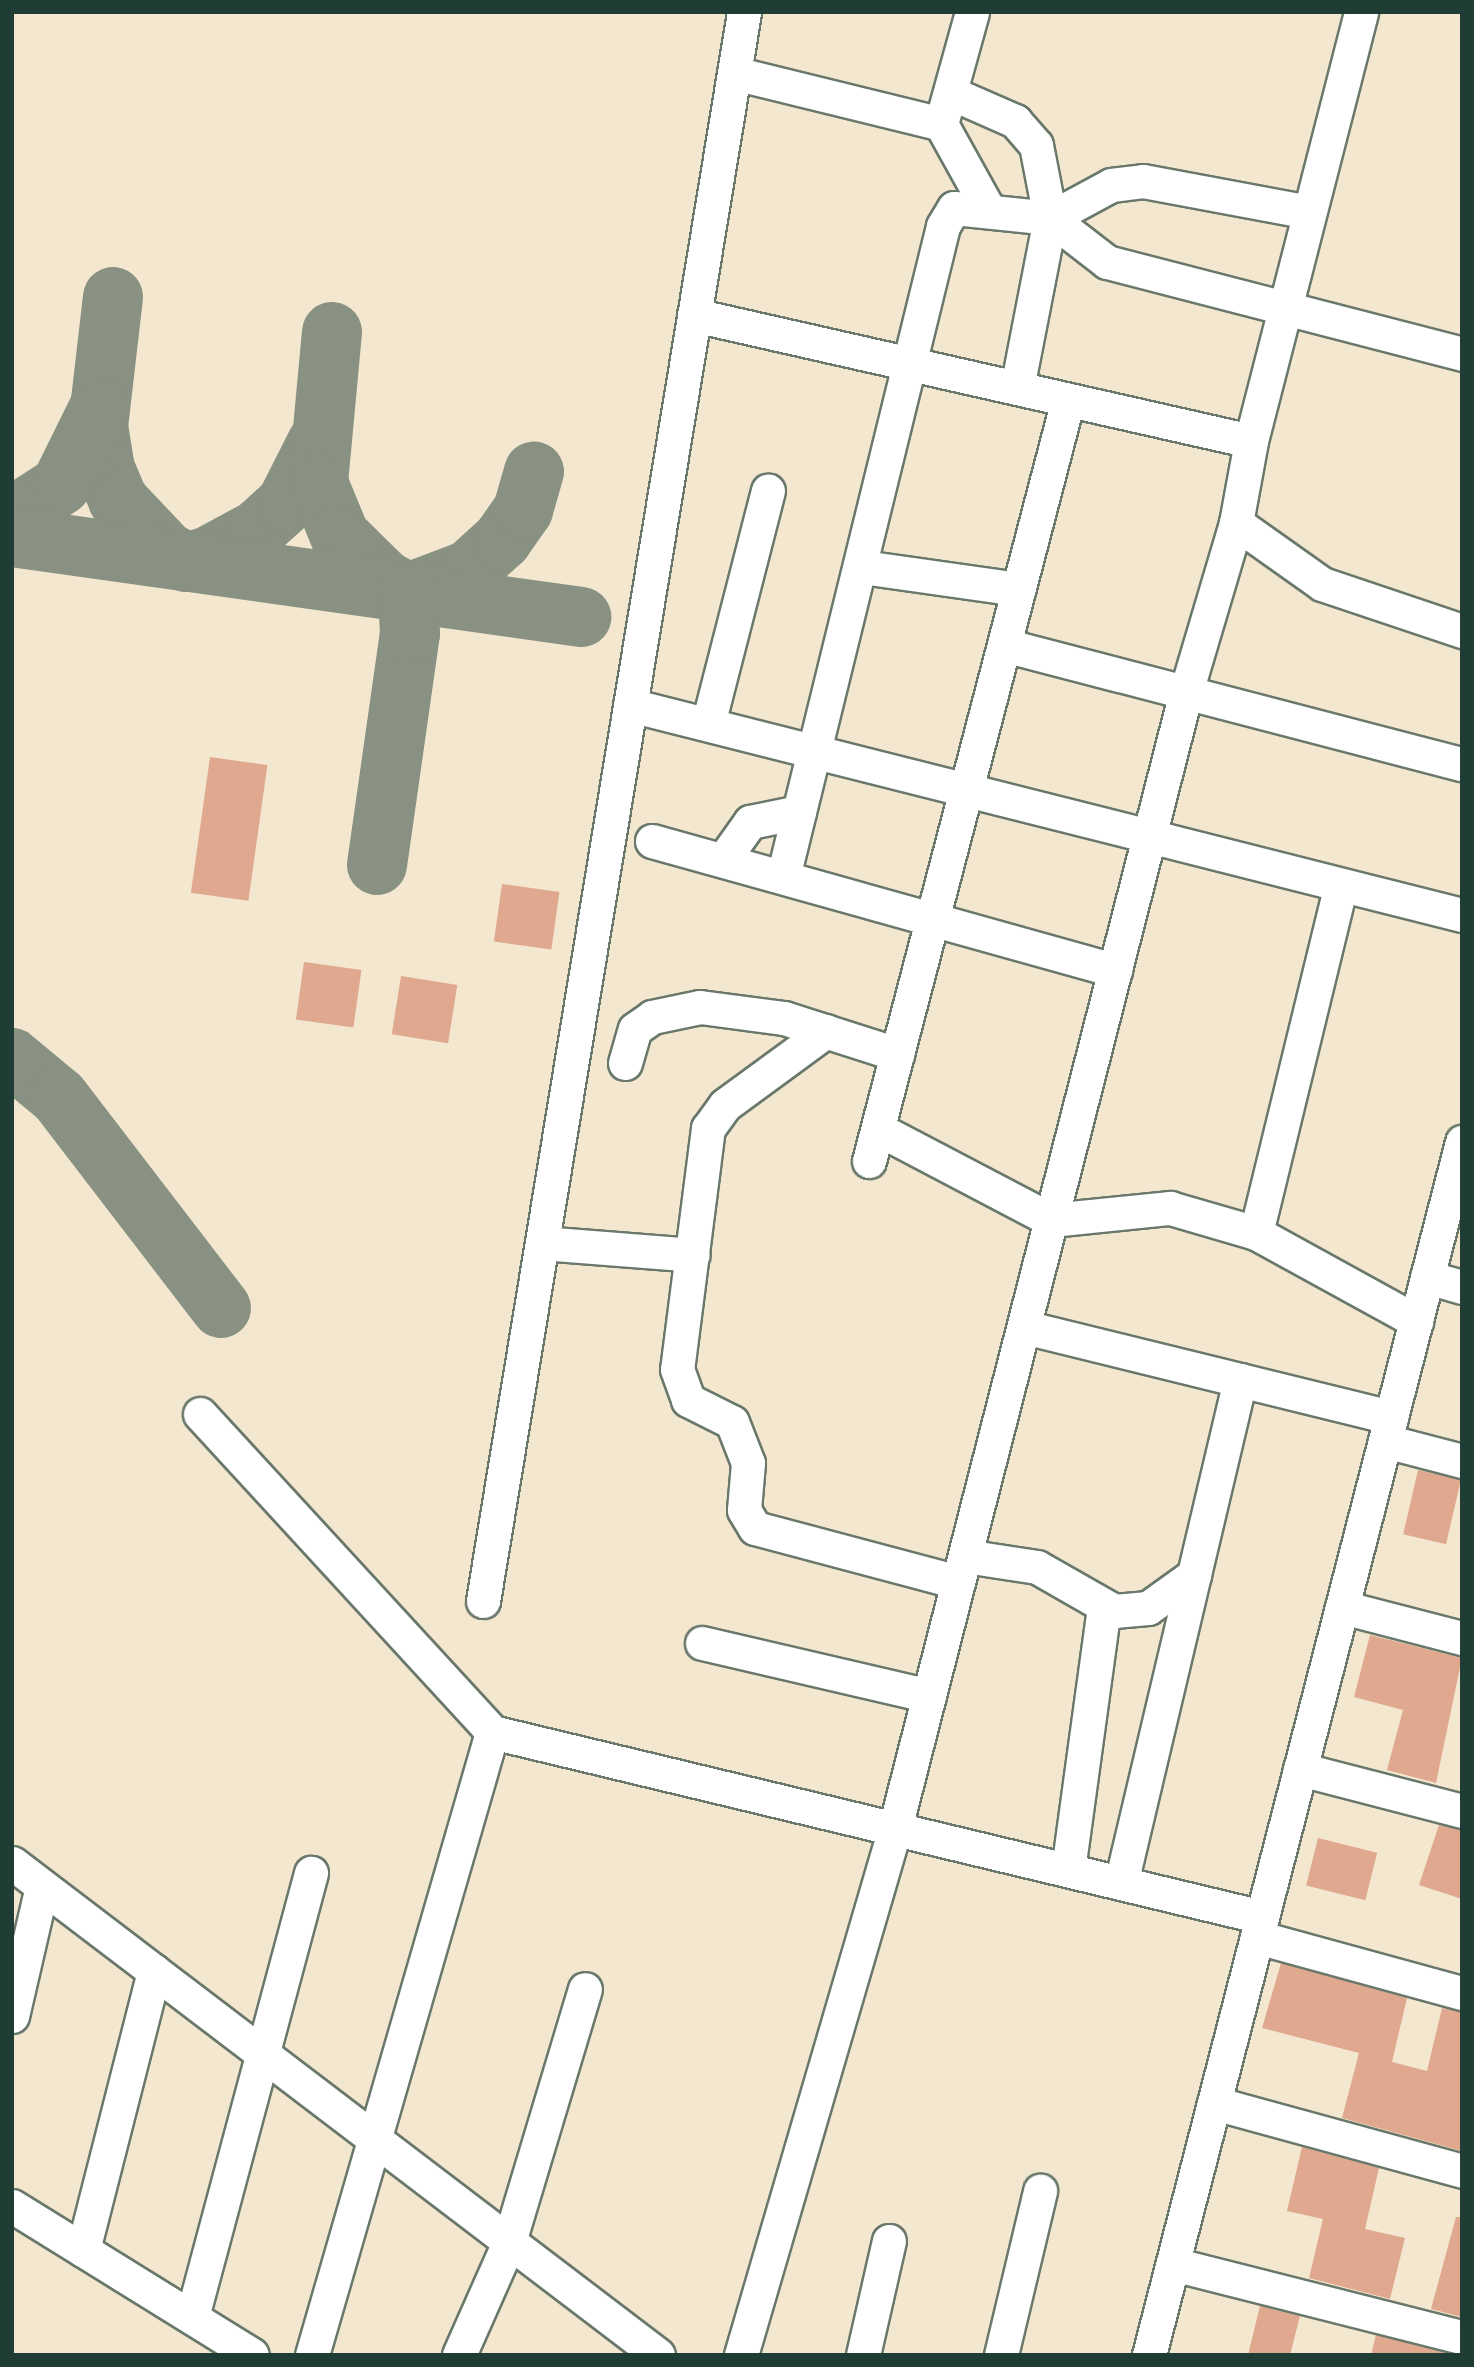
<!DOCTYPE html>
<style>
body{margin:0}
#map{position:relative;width:1474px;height:2367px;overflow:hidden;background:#f3e7cf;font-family:"Libre Bodoni",serif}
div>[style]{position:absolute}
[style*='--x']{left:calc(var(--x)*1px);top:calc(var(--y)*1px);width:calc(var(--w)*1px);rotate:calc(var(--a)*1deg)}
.taxiway>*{height:60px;margin:-30px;padding:0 30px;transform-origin:30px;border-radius:30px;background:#899282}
.building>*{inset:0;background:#dfa88f;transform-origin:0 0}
.roads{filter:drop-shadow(2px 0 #69786a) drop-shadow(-2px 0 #69786a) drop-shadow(0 2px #69786a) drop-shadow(0 -2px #69786a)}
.minor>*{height:33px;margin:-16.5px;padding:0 16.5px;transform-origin:16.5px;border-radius:16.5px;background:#fff}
span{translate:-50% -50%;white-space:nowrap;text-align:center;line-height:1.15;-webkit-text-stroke:7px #fff;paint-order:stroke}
.frame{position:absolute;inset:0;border:14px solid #1f3d34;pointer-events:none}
</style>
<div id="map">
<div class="taxiway">
<i style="--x:113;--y:297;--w:130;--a:96.6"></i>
<i style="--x:98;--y:426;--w:44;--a:80.8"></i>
<i style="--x:105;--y:469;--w:34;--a:67"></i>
<i style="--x:118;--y:500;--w:71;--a:46.7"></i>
<i style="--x:167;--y:552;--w:22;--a:27"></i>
<i style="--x:187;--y:562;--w:21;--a:-14"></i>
<i style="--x:207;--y:557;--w:57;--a:-28.4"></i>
<i style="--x:257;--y:530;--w:39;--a:-42"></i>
<i style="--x:286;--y:504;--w:68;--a:-63.1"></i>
<i style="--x:332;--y:332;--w:152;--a:95.3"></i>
<i style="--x:318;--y:483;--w:57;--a:67.5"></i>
<i style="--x:340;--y:536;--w:63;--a:44.4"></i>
<i style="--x:385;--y:580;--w:26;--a:29"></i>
<i style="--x:408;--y:593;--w:65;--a:-20.7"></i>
<i style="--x:469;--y:570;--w:45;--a:-42.3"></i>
<i style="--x:502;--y:540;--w:37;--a:-55"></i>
<i style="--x:523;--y:510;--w:40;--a:-74"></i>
<i style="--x:12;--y:517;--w:59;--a:-33.1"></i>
<i style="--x:61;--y:485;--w:86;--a:-63.7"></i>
<i style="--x:12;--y:537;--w:575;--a:8"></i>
<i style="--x:377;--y:865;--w:233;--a:-81.9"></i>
<i style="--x:410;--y:634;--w:41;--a:-92.8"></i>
<i style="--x:12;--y:1058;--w:61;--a:39.7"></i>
<i style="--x:59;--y:1097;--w:266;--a:52.5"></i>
</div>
<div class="building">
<i style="left:210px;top:757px;width:58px;height:137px;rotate:8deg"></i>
<i style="left:502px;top:884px;width:58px;height:58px;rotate:8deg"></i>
<i style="left:304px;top:962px;width:58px;height:58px;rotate:8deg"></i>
<i style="left:401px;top:976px;width:57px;height:59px;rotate:9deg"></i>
<i style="left:1418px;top:1470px;width:44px;height:66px;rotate:13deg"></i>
<i style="clip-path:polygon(1370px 1635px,1462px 1658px,1436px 1783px,1387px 1770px,1403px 1710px,1354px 1697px)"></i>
<i style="clip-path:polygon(1439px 1825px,1462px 1830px,1462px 1899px,1419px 1885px)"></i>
<i style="left:1318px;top:1838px;width:61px;height:49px;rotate:14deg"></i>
<i style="clip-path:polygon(1281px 1963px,1407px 1998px,1392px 2062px,1427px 2071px,1442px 2008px,1462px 2012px,1462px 2151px,1342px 2118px,1359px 2053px,1262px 2028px)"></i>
<i style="clip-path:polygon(1302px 2147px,1379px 2168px,1365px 2229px,1405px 2238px,1390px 2299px,1309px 2278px,1323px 2219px,1287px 2211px)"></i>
<i style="clip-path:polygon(1456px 2217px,1462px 2217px,1462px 2317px,1431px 2309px)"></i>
<i style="clip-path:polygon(1260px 2306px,1300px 2316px,1290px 2355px,1248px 2355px)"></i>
<i style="clip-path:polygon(1376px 2335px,1454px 2355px,1371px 2355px)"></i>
</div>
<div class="roads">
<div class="minor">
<i style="--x:734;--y:73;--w:213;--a:13.8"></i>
<i style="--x:941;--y:124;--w:116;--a:-74.5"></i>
<i style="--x:951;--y:93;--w:70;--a:23.6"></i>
<i style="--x:1015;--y:121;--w:32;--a:49"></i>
<i style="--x:1036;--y:145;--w:74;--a:79.1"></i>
<i style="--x:1050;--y:218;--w:69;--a:-28.4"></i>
<i style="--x:1111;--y:185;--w:32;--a:-7"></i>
<i style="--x:1143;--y:181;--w:169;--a:10.6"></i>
<i style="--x:941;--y:124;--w:95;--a:61"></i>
<i style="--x:694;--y:315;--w:571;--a:12.75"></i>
<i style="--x:1017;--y:388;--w:173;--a:-79"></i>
<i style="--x:1236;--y:523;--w:105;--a:35.3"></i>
<i style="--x:1322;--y:584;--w:148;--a:18.6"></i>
<i style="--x:862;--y:567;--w:158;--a:8"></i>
<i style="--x:1004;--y:645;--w:473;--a:14.6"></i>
<i style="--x:630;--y:705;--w:858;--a:14.17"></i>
<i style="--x:708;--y:724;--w:241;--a:-75.6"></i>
<i style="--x:652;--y:841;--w:481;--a:15.6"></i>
<i style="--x:723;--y:860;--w:47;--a:-54.6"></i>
<i style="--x:750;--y:822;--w:50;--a:-11.5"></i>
<i style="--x:783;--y:877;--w:670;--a:-76.19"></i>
<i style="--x:943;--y:226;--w:21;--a:-59"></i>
<i style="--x:954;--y:208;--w:97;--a:5.9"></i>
<i style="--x:1050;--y:218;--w:72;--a:37.7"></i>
<i style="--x:1107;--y:262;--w:367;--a:14.5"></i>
<i style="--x:826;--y:1031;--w:125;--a:143.8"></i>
<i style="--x:725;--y:1105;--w:29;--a:126"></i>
<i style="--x:708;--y:1128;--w:243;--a:97.3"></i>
<i style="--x:677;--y:1369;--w:33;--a:70"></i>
<i style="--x:688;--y:1400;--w:49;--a:26.6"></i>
<i style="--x:732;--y:1422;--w:44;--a:68.7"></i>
<i style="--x:748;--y:1463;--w:47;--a:94.9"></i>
<i style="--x:744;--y:1510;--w:21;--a:59"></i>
<i style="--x:755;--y:1528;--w:210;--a:14.9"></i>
<i style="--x:625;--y:1063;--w:35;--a:-74"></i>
<i style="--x:635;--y:1029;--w:21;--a:-35"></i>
<i style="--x:652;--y:1017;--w:49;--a:-11.8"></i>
<i style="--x:700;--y:1007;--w:85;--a:7.5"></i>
<i style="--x:784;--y:1018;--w:119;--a:17.7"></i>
<i style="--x:878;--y:1129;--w:195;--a:27.7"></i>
<i style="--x:1051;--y:1220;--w:120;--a:-5.8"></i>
<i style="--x:1170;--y:1208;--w:90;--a:16.2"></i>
<i style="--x:1256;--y:1233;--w:183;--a:28.8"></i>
<i style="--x:869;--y:1161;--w:787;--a:-75.35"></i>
<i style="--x:1256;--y:1233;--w:358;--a:-76.3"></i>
<i style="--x:542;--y:1243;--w:151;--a:4.5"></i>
<i style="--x:1427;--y:1277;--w:36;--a:16"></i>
<i style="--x:1024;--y:1327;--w:378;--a:13.8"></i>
<i style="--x:200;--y:1414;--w:432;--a:47.4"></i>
<i style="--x:492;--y:1732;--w:792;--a:13.51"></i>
<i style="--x:1385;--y:1441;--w:80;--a:14.6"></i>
<i style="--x:965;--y:1556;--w:73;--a:8.7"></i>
<i style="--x:1037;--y:1567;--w:89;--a:29.7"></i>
<i style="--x:1114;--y:1611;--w:34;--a:-5"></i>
<i style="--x:1148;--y:1608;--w:57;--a:-35.7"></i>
<i style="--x:483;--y:1601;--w:1610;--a:-80.67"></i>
<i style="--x:1342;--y:1607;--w:124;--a:14.5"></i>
<i style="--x:702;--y:1643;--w:233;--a:13.1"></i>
<i style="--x:1300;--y:1769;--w:167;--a:14.5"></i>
<i style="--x:12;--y:1863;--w:812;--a:37.29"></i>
<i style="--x:1068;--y:1870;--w:264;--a:-82.2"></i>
<i style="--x:1121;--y:1883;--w:517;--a:-76.69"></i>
<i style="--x:1257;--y:1937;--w:213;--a:15.3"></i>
<i style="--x:12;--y:2016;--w:133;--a:-77"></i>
<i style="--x:1214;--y:2103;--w:257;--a:15.3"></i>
<i style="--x:12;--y:2206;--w:282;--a:31.8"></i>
<i style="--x:83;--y:2250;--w:288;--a:-75.7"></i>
<i style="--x:1173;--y:2264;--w:298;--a:14.2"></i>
<i style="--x:192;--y:2317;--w:460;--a:-75"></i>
<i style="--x:312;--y:2355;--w:648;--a:-73.88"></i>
<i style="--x:459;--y:2355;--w:124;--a:-66.1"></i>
<i style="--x:509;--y:2242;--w:264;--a:-73.3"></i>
<i style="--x:741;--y:2355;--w:549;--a:-73.71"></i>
<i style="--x:895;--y:1828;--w:1173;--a:-75.63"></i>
<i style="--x:1186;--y:692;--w:176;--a:-73.5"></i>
<i style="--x:1236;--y:523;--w:83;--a:-79.6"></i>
<i style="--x:1251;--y:441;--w:443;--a:-75.6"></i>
<i style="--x:863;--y:2355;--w:117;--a:-77.2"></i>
<i style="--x:1001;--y:2355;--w:169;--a:-76.6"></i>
<i style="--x:1149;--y:2355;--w:1253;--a:-75.53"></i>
</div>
</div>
<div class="frame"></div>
</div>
